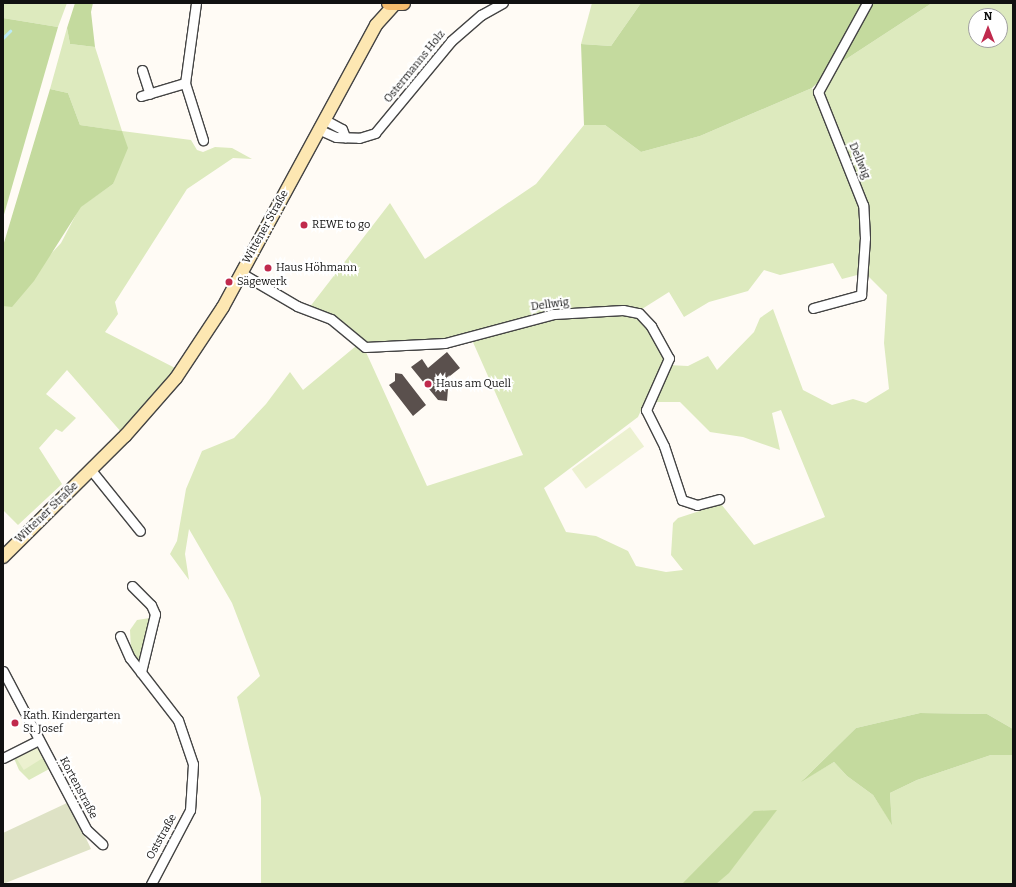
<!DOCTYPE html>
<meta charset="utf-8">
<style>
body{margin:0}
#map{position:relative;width:1016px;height:887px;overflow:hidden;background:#fffbf5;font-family:Bitter,serif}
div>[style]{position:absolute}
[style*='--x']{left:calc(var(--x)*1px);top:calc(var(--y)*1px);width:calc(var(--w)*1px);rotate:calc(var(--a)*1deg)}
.green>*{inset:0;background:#ddeabe}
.forest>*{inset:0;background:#c4da9e}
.cemetery>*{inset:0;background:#dee2c5}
.pitch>*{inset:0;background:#ecf1d0;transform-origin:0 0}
.stream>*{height:2.5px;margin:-1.25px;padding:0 1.25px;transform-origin:1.25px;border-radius:1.25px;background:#bbeaf5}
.building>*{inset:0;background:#5a504d}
.roads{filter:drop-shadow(1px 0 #444) drop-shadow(-1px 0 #444) drop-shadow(0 1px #444) drop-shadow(0 -1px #444)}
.street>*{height:9px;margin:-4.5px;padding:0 4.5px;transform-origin:4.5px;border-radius:4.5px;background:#fff}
.secondary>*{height:12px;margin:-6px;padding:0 6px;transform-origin:6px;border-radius:6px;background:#fde7b2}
.primary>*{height:14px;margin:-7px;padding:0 7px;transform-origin:7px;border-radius:7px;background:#f5bc6e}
.dots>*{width:11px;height:11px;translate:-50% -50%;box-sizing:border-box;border:2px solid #fff;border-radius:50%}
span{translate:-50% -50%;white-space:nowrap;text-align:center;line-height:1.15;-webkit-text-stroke:4px #fff;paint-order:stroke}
.street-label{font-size:11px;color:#111}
.poi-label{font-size:11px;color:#111}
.left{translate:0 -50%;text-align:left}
.frame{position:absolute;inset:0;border:4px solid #111;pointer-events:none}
.north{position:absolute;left:968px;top:8px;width:40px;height:40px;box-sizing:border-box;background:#fff;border:1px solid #a0a0a0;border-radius:50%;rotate:0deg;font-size:11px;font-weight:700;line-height:16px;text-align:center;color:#111}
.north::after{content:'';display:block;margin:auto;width:14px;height:18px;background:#c02a4d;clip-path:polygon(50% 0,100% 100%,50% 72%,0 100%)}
</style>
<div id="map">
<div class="green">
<i style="clip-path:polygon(3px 3px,67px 3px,58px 27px,3px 18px)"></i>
<i style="clip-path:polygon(592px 3px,641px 3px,611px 46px,581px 44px)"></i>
<i style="clip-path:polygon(evenodd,932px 3px,1013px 3px,1013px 729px,987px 714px,920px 713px,856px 728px,803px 780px,834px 762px,847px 776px,873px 795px,892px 824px,890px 793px,917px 780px,991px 755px,1013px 755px,1013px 884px,261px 884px,261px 798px,237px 697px,260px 676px,232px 603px,189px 529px,185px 554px,189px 580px,170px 554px,177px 541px,186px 489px,202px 451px,234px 438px,266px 404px,290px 372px,303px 390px,356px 346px,365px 350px,427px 486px,523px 455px,472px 340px,542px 317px,639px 314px,665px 356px,638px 417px,544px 488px,566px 532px,596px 536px,628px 551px,636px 566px,666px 572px,683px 570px,671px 555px,673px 523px,678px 518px,721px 504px,754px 545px,825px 517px,781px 410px,772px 413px,780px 450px,743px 437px,710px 432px,680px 402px,652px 402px,668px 365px,688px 366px,708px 356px,717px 370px,754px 332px,760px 318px,773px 309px,803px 390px,832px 405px,853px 399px,866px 403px,889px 389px,884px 343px,887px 295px,866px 274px,868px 225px,821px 92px,834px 67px,932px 3px,976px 16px,1000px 16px,1000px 40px,976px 40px,976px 16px)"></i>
<i style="clip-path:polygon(67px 28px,70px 44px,95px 47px,122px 131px,191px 140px,197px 150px,203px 152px,215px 147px,232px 148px,252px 159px,233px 158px,187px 189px,115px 302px,118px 314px,105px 332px,177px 369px,122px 433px,67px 370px,46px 394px,76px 418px,62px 432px,56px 429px,39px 448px,62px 484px,18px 525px,3px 510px,3px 306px,61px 243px,80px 207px,113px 184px,121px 131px,80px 125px,68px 93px,50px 89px)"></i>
<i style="clip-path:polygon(812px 88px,862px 207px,861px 274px,842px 279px,833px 263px,780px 275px,764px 270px,748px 291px,709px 302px,684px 317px,669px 292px,642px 309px,628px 307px,538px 315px,440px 342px,366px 343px,309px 308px,390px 203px,425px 259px,536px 184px,584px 125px,605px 125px,641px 152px,700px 136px)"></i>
<i style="clip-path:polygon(150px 618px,140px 664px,131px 650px,130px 630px,137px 620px)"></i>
<i style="clip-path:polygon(37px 744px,51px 768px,29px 780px,19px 770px,13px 756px)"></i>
</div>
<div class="forest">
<i style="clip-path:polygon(75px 3px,93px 3px,91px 12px,95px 47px,70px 44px,67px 28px)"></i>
<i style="clip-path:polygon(641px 3px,932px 3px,834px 67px,812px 88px,700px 136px,641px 152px,605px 125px,584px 125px,581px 44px,611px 46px)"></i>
<i style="clip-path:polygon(3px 18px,58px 27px,3px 218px)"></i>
<i style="clip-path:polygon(50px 89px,68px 93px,80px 125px,122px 131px,128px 148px,113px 184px,81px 207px,34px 281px,12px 307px,3px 306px,3px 246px)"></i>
<i style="clip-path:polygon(920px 713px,987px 714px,1013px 729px,1013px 755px,991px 755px,917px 780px,890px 793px,892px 825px,873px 795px,847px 776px,834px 762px,801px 782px,856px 728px)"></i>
<i style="clip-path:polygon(777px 810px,729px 873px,716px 884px,682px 884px,754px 811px)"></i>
</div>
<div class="cemetery">
<i style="clip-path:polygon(69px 802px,91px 849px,3px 884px,3px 833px)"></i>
</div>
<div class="pitch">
<i style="left:630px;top:427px;width:24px;height:72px;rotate:54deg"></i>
<i style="left:37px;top:744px;width:15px;height:25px;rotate:58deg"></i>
</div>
<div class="stream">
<i style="--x:3;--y:38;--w:10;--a:-45"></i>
</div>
<div class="building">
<i style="clip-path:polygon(447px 352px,460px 368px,436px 387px,448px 389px,447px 401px,438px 400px,411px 367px,422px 359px,428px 368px)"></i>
<i style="clip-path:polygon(395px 373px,402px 374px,426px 405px,413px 416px,389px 385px,395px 381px)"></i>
</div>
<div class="roads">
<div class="street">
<i style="--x:196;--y:3;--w:81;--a:97.8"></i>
<i style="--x:185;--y:83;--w:60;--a:72.5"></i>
<i style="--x:142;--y:70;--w:25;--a:72"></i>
<i style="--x:141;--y:96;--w:46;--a:-16.5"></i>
<i style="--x:325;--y:120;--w:19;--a:28"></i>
<i style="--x:342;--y:129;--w:9;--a:69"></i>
<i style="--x:320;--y:130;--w:17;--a:24"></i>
<i style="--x:336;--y:137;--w:23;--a:2"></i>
<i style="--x:359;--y:138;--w:17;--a:-17"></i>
<i style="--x:375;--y:133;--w:119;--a:-50.4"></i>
<i style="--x:451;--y:41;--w:40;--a:-41"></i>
<i style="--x:481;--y:15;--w:25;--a:-29"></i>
<i style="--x:241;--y:273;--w:65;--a:30.5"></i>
<i style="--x:297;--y:306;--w:36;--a:21"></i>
<i style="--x:331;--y:319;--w:44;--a:39.5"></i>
<i style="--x:365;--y:347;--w:80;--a:-2.9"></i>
<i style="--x:445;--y:343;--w:113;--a:-14.9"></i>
<i style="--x:554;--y:314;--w:69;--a:-3.3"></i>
<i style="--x:623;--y:310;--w:16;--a:11"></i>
<i style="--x:639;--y:313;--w:18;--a:47"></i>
<i style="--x:651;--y:326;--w:37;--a:61"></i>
<i style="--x:669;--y:358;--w:57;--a:113.9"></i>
<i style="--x:646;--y:410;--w:40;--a:63.4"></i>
<i style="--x:664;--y:446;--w:57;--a:71.6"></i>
<i style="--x:682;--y:500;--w:16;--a:18"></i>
<i style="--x:697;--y:505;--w:23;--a:-15"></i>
<i style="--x:813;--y:308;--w:50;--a:-15.2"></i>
<i style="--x:861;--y:295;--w:57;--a:-86"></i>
<i style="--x:865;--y:238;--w:33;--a:-93"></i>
<i style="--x:863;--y:205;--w:122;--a:-111.7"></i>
<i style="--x:818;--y:92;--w:102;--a:-61.2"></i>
<i style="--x:91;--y:470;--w:78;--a:51.2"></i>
<i style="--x:132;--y:586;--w:27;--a:45"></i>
<i style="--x:151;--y:605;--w:10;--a:66"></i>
<i style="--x:155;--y:614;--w:60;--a:103.6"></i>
<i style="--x:120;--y:636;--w:24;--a:66"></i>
<i style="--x:130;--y:658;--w:78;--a:52.3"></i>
<i style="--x:178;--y:720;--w:46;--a:71.2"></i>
<i style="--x:193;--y:764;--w:46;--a:93.7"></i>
<i style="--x:190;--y:810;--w:84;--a:117.8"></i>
<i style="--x:3;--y:671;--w:180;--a:62.2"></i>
<i style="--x:87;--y:830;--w:21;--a:43"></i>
<i style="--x:3;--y:758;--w:40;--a:-26.6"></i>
</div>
<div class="secondary">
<i style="--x:3;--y:557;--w:172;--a:-44.8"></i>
<i style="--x:125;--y:436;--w:77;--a:-48.7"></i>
<i style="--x:176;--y:378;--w:85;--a:-56.5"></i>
<i style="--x:223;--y:307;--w:321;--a:-61.5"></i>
<i style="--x:376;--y:25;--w:27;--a:-48"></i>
</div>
<div class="primary">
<i style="--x:389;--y:3;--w:14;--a:0"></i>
</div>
</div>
<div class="dots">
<i style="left:304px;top:225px;background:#c02a4d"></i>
<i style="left:268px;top:268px;background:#c02a4d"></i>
<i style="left:229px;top:282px;background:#c02a4d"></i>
<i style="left:428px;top:384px;background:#c02a4d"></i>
<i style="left:15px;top:723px;background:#c02a4d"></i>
</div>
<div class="street-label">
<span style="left:415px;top:67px;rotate:-51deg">Ostermanns Holz</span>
<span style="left:859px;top:161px;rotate:67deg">Dellwig</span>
<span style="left:266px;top:227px;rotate:-61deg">Wittener Straße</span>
<span style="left:550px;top:305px;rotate:-8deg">Dellwig</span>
<span style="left:47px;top:513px;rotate:-44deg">Wittener Straße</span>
<span style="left:78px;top:788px;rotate:62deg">Kortenstraße</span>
<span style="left:162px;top:837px;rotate:-61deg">Oststraße</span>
</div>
<div class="poi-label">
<span class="left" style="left:312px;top:225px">REWE to go</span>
<span class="left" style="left:276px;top:268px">Haus Höhmann</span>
<span class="left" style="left:237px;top:282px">Sägewerk</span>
<span class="left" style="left:436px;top:384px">Haus am Quell</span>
<span class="left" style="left:23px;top:723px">Kath. Kindergarten<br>St. Josef</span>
</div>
<div class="frame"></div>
<div class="north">N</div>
</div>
